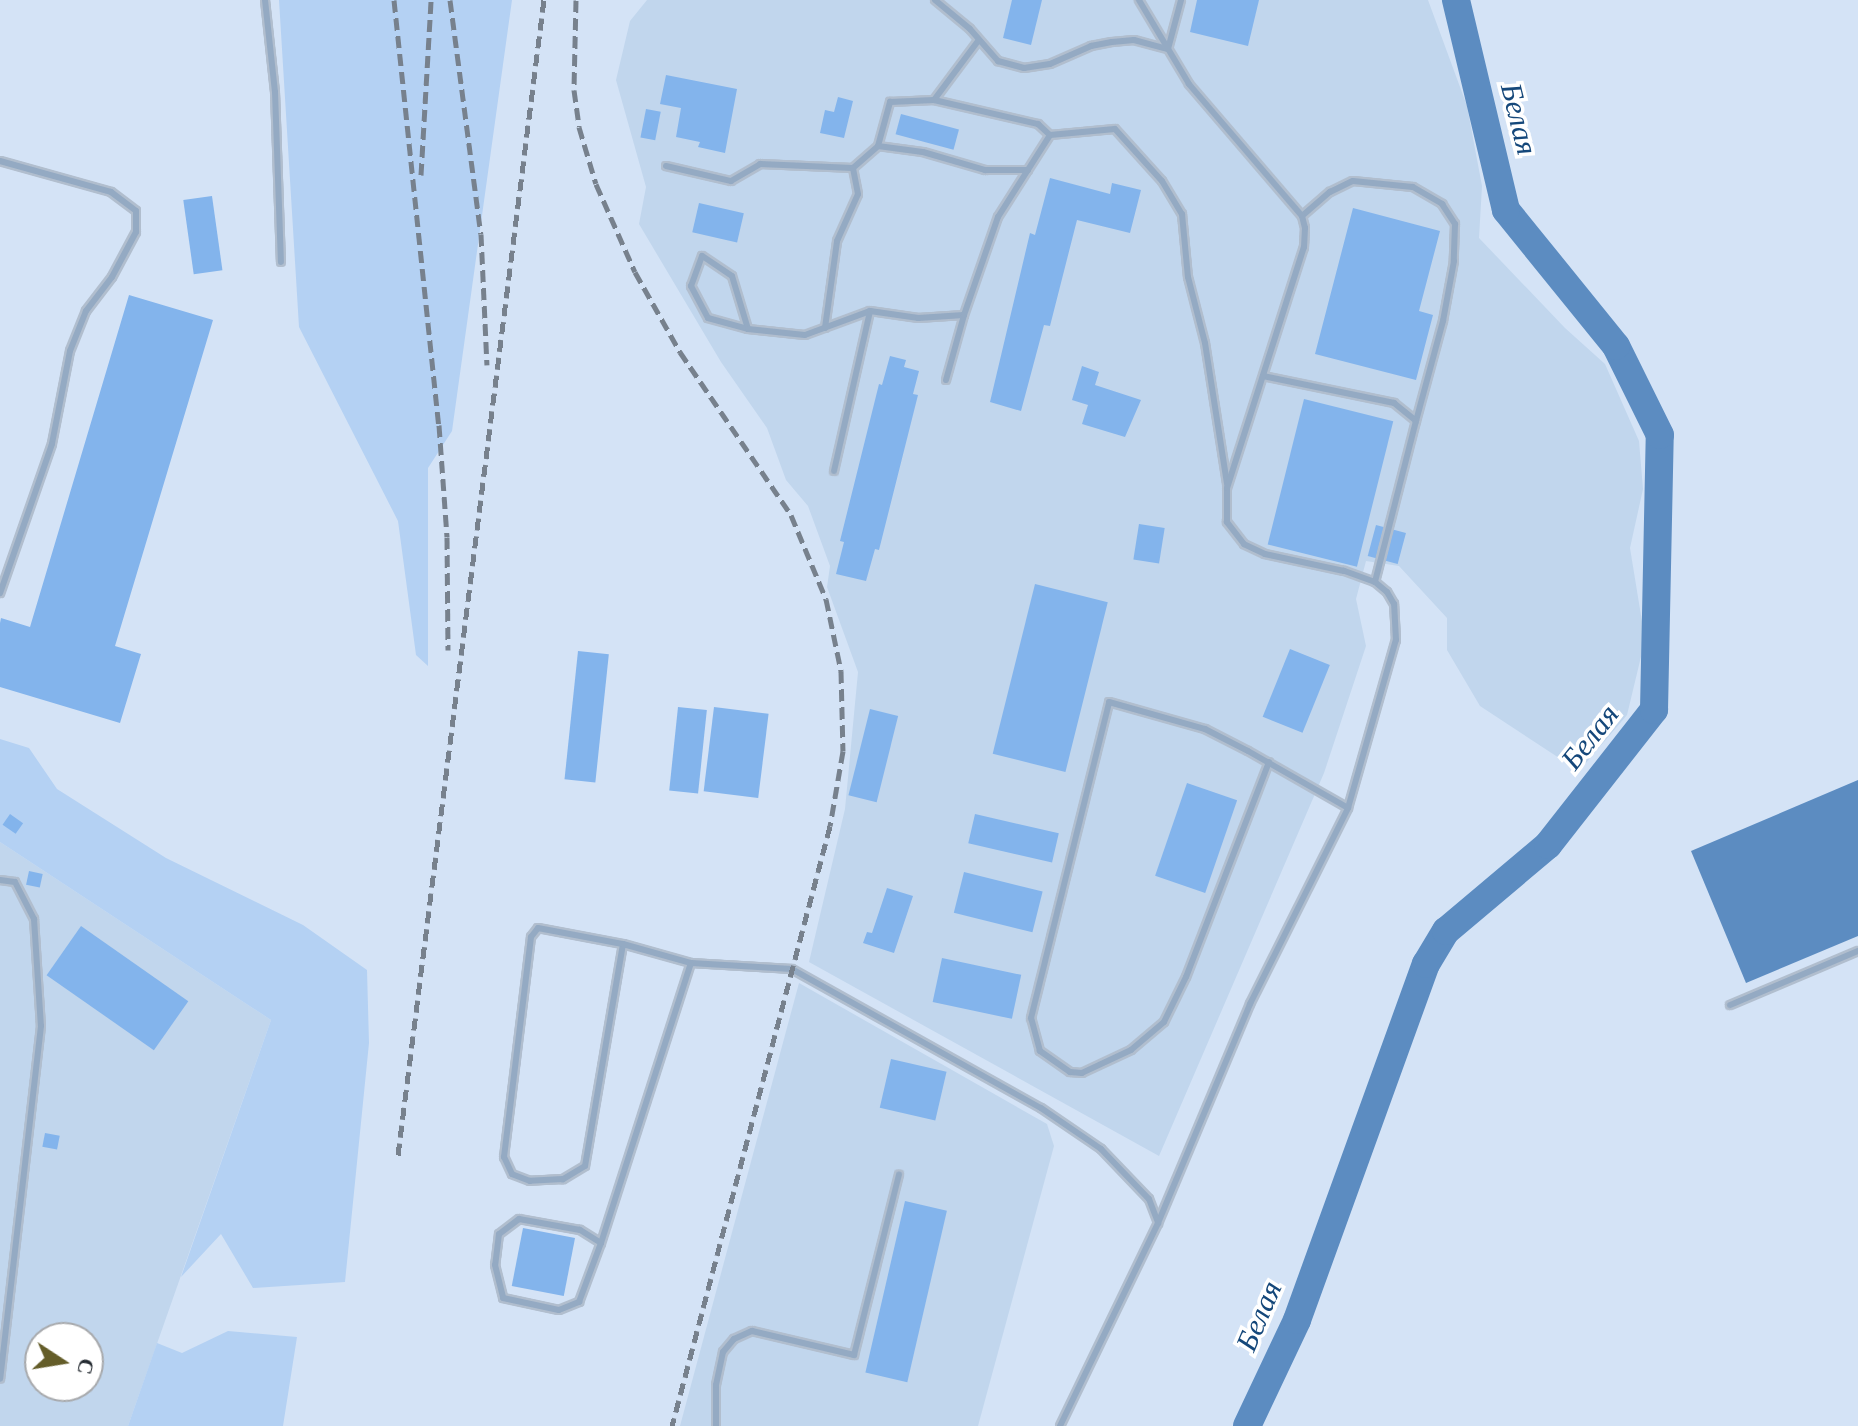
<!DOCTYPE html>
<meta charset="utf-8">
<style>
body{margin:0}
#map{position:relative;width:1858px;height:1426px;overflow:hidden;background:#d4e3f6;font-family:"Libre Baskerville",serif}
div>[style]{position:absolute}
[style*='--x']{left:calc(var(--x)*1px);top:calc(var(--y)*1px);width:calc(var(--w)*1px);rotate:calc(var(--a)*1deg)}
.built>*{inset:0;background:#c1d6ed}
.green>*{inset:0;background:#b4d1f3}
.water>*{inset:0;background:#5c8cc1}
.river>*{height:28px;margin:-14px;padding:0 14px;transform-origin:14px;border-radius:14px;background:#5c8cc1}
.building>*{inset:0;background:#83b4ec;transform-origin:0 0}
.roads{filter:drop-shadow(2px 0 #b1bece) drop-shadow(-2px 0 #b1bece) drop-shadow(0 2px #b1bece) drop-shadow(0 -2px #b1bece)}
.lane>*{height:6px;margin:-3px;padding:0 3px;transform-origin:3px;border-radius:3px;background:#94aac3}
.rail>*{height:5px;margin-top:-2.5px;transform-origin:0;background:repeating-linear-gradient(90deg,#77818d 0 12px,transparent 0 18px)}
span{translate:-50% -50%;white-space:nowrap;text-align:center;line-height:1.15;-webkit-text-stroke:7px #fff;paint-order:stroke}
.water-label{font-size:30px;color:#14477a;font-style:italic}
.north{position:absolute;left:24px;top:1322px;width:80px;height:80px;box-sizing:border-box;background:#fff;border:2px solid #a7a9ac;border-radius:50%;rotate:102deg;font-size:22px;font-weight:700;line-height:32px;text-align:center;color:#232930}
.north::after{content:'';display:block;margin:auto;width:28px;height:36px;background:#645d29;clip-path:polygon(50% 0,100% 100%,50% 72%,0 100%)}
</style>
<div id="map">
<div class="built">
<i style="clip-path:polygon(647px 0,1428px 0,1467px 106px,1482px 186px,1479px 238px,1565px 328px,1605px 364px,1639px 441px,1643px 489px,1630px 548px,1645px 640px,1627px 715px,1579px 771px,1480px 706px,1447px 650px,1447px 618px,1399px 566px,1366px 561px,1356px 599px,1366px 646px,1324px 773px,1159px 1156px,809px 962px,845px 809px,858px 672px,827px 587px,830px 566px,808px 506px,786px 480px,767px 428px,721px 362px,639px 224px,646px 187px,616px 80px,630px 21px)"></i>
<i style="clip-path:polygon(evenodd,0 842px,271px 1020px,128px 1426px,0 1426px,0 842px,40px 1338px,88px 1338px,88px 1386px,40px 1386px,40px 1338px)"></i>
<i style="clip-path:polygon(799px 983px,1047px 1124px,1054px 1146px,978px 1426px,680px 1426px)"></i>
</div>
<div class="green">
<i style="clip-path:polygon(279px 0,512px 0,452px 431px,428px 468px,428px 666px,416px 655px,398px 521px,299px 327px)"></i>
<i style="clip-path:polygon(0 739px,29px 748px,57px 789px,166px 858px,303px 925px,367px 970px,369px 1043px,345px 1282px,253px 1288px,221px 1234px,181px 1277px,271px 1020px,0 842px)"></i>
<i style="clip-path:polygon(228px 1331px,297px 1337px,283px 1426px,128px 1426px,157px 1343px,182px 1353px)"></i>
</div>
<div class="water">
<i style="clip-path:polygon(1858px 780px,1858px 936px,1746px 983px,1691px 851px)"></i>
</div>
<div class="river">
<i style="--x:1247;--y:1426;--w:117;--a:-64.7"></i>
<i style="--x:1297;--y:1320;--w:379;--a:-70.1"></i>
<i style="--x:1426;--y:964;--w:39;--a:-59"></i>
<i style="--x:1446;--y:931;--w:133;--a:-40.1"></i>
<i style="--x:1548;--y:845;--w:172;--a:-51.9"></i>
<i style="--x:1654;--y:710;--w:275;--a:-88.8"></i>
<i style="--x:1660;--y:435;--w:99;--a:-116.3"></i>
<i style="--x:1616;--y:346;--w:175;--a:-129"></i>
<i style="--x:1506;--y:210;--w:216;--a:-103.4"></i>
</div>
<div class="building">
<i style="clip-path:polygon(1012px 0,1042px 0,1031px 45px,1003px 38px)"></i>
<i style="clip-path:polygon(1197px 0,1259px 0,1248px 46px,1190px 32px)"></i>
<i style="clip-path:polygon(666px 75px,737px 89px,725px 153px,698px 147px,700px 142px,676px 137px,681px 108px,660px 104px)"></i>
<i style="clip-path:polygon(838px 97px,853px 101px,844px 138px,820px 133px,825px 110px,834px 112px)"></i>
<i style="left:646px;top:109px;width:15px;height:29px;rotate:11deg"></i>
<i style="left:901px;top:114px;width:60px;height:21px;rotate:15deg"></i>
<i style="clip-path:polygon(1050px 178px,1110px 194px,1112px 183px,1141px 190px,1130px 233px,1077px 220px,1050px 326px,1044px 325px,1021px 411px,990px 402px,1030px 233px,1035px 235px)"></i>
<i style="left:212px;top:196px;width:75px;height:29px;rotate:82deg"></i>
<i style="left:699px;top:203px;width:46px;height:30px;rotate:13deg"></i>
<i style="clip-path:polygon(1353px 208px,1440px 231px,1419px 311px,1433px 315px,1416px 380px,1315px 354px)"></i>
<i style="clip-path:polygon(129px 295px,213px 320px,115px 646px,141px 654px,120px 723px,0 687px,0 623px,1px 618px,30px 627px)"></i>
<i style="clip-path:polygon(890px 356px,906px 360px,904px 367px,919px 371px,913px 394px,918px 395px,879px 550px,875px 549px,866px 581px,836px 574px,844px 542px,840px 541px,879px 384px,882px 385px)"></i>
<i style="clip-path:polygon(1082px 366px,1099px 372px,1095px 385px,1141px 400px,1125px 437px,1082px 424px,1088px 405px,1072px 400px)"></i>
<i style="left:1304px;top:399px;width:92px;height:150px;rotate:14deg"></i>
<i style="left:1139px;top:524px;width:26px;height:36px;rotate:9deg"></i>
<i style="left:1376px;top:525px;width:31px;height:32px;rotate:15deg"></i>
<i style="left:1035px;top:584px;width:75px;height:175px;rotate:14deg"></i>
<i style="left:1290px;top:649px;width:43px;height:73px;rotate:22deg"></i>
<i style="left:578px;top:651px;width:31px;height:129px;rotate:6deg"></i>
<i style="left:678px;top:707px;width:29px;height:84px;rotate:6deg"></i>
<i style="left:714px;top:707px;width:55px;height:85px;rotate:7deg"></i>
<i style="left:870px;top:709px;width:29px;height:89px;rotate:14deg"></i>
<i style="left:1187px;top:783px;width:53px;height:98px;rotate:19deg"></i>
<i style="left:10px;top:814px;width:16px;height:13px;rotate:35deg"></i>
<i style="left:975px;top:814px;width:86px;height:30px;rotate:13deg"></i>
<i style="left:29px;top:871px;width:14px;height:14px;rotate:12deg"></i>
<i style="left:964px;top:872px;width:81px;height:42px;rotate:14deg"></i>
<i style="clip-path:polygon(887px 888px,913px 896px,894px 953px,863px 943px,867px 932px,872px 933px)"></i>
<i style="left:81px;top:926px;width:131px;height:60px;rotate:35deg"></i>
<i style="left:942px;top:958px;width:81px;height:45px;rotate:12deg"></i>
<i style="left:891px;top:1059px;width:57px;height:50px;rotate:13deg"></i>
<i style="left:45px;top:1133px;width:15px;height:14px;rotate:11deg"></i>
<i style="left:905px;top:1201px;width:43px;height:176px;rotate:13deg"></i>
<i style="left:523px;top:1228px;width:53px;height:59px;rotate:11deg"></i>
</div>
<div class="roads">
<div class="lane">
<i style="--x:265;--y:0;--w:93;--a:83.8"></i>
<i style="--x:275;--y:92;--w:170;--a:88"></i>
<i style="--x:935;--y:0;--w:45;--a:39.6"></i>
<i style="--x:970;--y:29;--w:43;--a:48.8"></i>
<i style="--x:998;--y:61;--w:27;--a:15"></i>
<i style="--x:1024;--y:68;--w:26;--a:-9"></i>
<i style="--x:1050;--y:64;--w:45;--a:-23.7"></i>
<i style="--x:1091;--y:46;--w:21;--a:-11"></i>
<i style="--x:1112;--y:42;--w:22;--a:-5"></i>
<i style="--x:1134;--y:40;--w:35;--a:15"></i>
<i style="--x:1168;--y:49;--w:51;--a:-75.1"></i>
<i style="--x:934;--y:100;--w:74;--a:-53.3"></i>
<i style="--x:878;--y:146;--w:46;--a:-74.7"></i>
<i style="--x:890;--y:102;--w:44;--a:-2.6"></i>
<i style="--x:934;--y:100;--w:107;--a:13"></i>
<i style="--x:1038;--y:124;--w:16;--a:43"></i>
<i style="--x:0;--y:161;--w:115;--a:15.6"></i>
<i style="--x:111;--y:192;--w:31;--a:37"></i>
<i style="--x:136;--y:211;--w:21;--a:90"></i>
<i style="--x:136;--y:232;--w:51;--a:118.1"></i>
<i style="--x:112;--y:277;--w:43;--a:127.4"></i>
<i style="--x:86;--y:311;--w:43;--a:111.8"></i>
<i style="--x:70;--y:351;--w:95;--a:101"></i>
<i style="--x:52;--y:444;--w:158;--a:109.2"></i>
<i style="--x:666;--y:166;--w:67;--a:13"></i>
<i style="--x:731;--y:181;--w:34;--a:-30"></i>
<i style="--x:760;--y:164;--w:93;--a:2.5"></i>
<i style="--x:853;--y:168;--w:33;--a:-41"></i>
<i style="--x:878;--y:146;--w:45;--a:7.6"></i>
<i style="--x:923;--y:152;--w:65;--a:16.2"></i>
<i style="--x:985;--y:170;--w:43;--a:0"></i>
<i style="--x:1302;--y:216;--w:37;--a:-41"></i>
<i style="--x:1330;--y:192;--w:25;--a:-26"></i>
<i style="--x:1353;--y:181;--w:60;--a:5.7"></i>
<i style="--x:1413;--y:187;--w:34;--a:30"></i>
<i style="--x:1442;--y:204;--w:24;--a:57"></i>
<i style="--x:1455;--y:224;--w:37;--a:92"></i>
<i style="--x:1454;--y:261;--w:61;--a:100.4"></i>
<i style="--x:1443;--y:321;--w:104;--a:105.1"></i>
<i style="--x:825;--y:328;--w:88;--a:-82.1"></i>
<i style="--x:837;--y:241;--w:51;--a:-65.9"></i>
<i style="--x:858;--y:194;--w:26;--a:-101"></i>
<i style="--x:748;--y:329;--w:55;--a:-106.8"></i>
<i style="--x:732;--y:276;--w:36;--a:-146"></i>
<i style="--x:702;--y:256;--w:32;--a:110"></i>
<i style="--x:691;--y:286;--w:36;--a:62"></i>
<i style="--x:708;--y:318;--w:41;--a:15.4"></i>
<i style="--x:748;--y:329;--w:57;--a:6"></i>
<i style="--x:805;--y:335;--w:69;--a:-20.3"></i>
<i style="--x:870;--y:311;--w:49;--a:8.3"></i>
<i style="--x:918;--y:318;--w:46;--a:-3.7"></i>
<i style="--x:1263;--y:376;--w:134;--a:11.6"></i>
<i style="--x:1394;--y:403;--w:28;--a:39"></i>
<i style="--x:1416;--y:421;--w:166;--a:104.3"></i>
<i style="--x:946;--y:380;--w:67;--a:-74.5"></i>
<i style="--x:964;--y:315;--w:104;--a:-70.9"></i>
<i style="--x:998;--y:217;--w:97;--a:-57.6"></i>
<i style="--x:1050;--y:135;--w:65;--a:-5.3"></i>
<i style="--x:1115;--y:129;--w:70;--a:47.9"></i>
<i style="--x:1162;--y:181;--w:39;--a:59"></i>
<i style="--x:1182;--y:214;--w:63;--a:84.6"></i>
<i style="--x:1188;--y:277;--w:68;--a:75.6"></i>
<i style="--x:1205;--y:343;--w:143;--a:81.1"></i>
<i style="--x:834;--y:471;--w:164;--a:-77.3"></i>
<i style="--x:1269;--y:762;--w:230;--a:111.1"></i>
<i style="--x:1186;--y:977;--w:50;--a:116.1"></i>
<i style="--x:1164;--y:1022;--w:43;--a:139.7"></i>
<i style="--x:1131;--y:1050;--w:54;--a:154.9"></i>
<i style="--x:1082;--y:1073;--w:12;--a:-175"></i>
<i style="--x:1070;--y:1072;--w:37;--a:-145"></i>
<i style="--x:1040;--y:1051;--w:34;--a:-105"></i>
<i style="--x:1031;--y:1018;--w:325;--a:-76.1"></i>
<i style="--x:1109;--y:702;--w:100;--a:15.7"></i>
<i style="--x:1205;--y:729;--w:48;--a:27.1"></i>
<i style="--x:1248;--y:751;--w:115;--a:29.7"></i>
<i style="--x:0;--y:880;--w:15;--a:8"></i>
<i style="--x:15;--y:882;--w:42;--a:62.8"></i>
<i style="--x:34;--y:919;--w:107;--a:86.3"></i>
<i style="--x:41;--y:1026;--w:355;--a:96.6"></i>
<i style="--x:623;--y:944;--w:225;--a:99.7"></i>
<i style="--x:585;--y:1166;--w:26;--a:149"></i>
<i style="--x:563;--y:1179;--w:33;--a:177"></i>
<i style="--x:530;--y:1181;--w:19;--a:-159"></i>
<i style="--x:512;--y:1174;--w:19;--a:-115"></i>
<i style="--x:504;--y:1157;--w:222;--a:-83"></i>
<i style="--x:531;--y:937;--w:11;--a:-52"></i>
<i style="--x:538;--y:928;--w:86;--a:10.7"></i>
<i style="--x:623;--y:944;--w:71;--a:15.6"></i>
<i style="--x:691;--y:963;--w:101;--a:3.4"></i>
<i style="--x:792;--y:969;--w:285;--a:29.2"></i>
<i style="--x:1041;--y:1108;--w:73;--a:34.3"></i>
<i style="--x:1101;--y:1149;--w:69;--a:46.2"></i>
<i style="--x:1149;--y:1199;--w:26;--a:69"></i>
<i style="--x:1730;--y:1005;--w:139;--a:-22.9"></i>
<i style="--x:601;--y:1243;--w:25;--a:-148"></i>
<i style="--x:580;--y:1230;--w:62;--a:-169.8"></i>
<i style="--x:519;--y:1219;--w:25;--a:143"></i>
<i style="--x:499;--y:1234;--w:31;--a:97"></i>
<i style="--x:495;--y:1265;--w:34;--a:76"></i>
<i style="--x:503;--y:1298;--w:57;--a:12.1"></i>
<i style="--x:559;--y:1310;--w:22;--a:-22"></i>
<i style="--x:579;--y:1302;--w:63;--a:-69.6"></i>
<i style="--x:601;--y:1243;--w:294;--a:-72.2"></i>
<i style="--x:716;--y:1426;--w:41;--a:-90"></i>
<i style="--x:716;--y:1385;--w:34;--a:-78"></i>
<i style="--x:723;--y:1352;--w:17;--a:-50"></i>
<i style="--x:734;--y:1339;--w:20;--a:-24"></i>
<i style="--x:752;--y:1331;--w:105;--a:13.2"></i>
<i style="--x:854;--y:1355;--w:186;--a:-76"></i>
<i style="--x:1060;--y:1426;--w:225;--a:-64.2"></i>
<i style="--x:1158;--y:1223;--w:238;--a:-67.2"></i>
<i style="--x:1250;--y:1004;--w:219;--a:-63.4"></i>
<i style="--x:1348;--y:808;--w:175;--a:-74.1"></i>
<i style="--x:1396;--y:640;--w:36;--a:-93"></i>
<i style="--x:1394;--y:604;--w:14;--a:-120"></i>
<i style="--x:1387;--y:592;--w:16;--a:-140"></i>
<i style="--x:1375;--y:582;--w:33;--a:-160"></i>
<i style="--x:1344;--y:571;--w:81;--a:-167.9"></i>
<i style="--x:1265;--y:554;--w:23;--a:-155"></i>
<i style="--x:1244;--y:544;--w:28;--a:-128"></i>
<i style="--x:1227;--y:522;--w:34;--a:-90"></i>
<i style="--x:1227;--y:488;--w:253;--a:-72.3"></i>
<i style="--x:1304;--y:247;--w:19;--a:-87"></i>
<i style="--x:1305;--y:228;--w:12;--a:-104"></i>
<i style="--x:1302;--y:216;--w:174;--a:-130.6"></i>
<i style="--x:1189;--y:84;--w:98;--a:-120.8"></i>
</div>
</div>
<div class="rail">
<i style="--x:394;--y:0;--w:427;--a:84"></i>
<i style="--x:439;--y:425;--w:112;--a:85.9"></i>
<i style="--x:447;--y:537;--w:113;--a:89.5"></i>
<i style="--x:450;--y:0;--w:236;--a:82.5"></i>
<i style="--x:481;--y:234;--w:131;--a:87.4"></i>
<i style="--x:576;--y:0;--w:90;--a:91.3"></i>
<i style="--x:574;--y:90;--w:37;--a:82"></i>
<i style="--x:579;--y:127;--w:59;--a:73.4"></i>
<i style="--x:596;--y:184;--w:96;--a:66.1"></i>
<i style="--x:635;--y:272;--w:92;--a:60.6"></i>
<i style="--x:680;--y:352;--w:197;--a:55.7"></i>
<i style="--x:791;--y:515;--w:91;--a:67.4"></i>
<i style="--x:826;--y:599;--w:74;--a:78.2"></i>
<i style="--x:841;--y:671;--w:80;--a:88.6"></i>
<i style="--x:843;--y:751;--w:76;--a:99.8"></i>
<i style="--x:830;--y:826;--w:620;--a:104.75"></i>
<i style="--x:421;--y:175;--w:175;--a:-86.7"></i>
<i style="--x:398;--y:1155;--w:1164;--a:-82.8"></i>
</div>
<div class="water-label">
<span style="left:1519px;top:119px;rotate:76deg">Белая</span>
<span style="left:1590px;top:737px;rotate:-52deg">Белая</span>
<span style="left:1259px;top:1316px;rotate:-67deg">Белая</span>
</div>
<div class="north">С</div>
</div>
